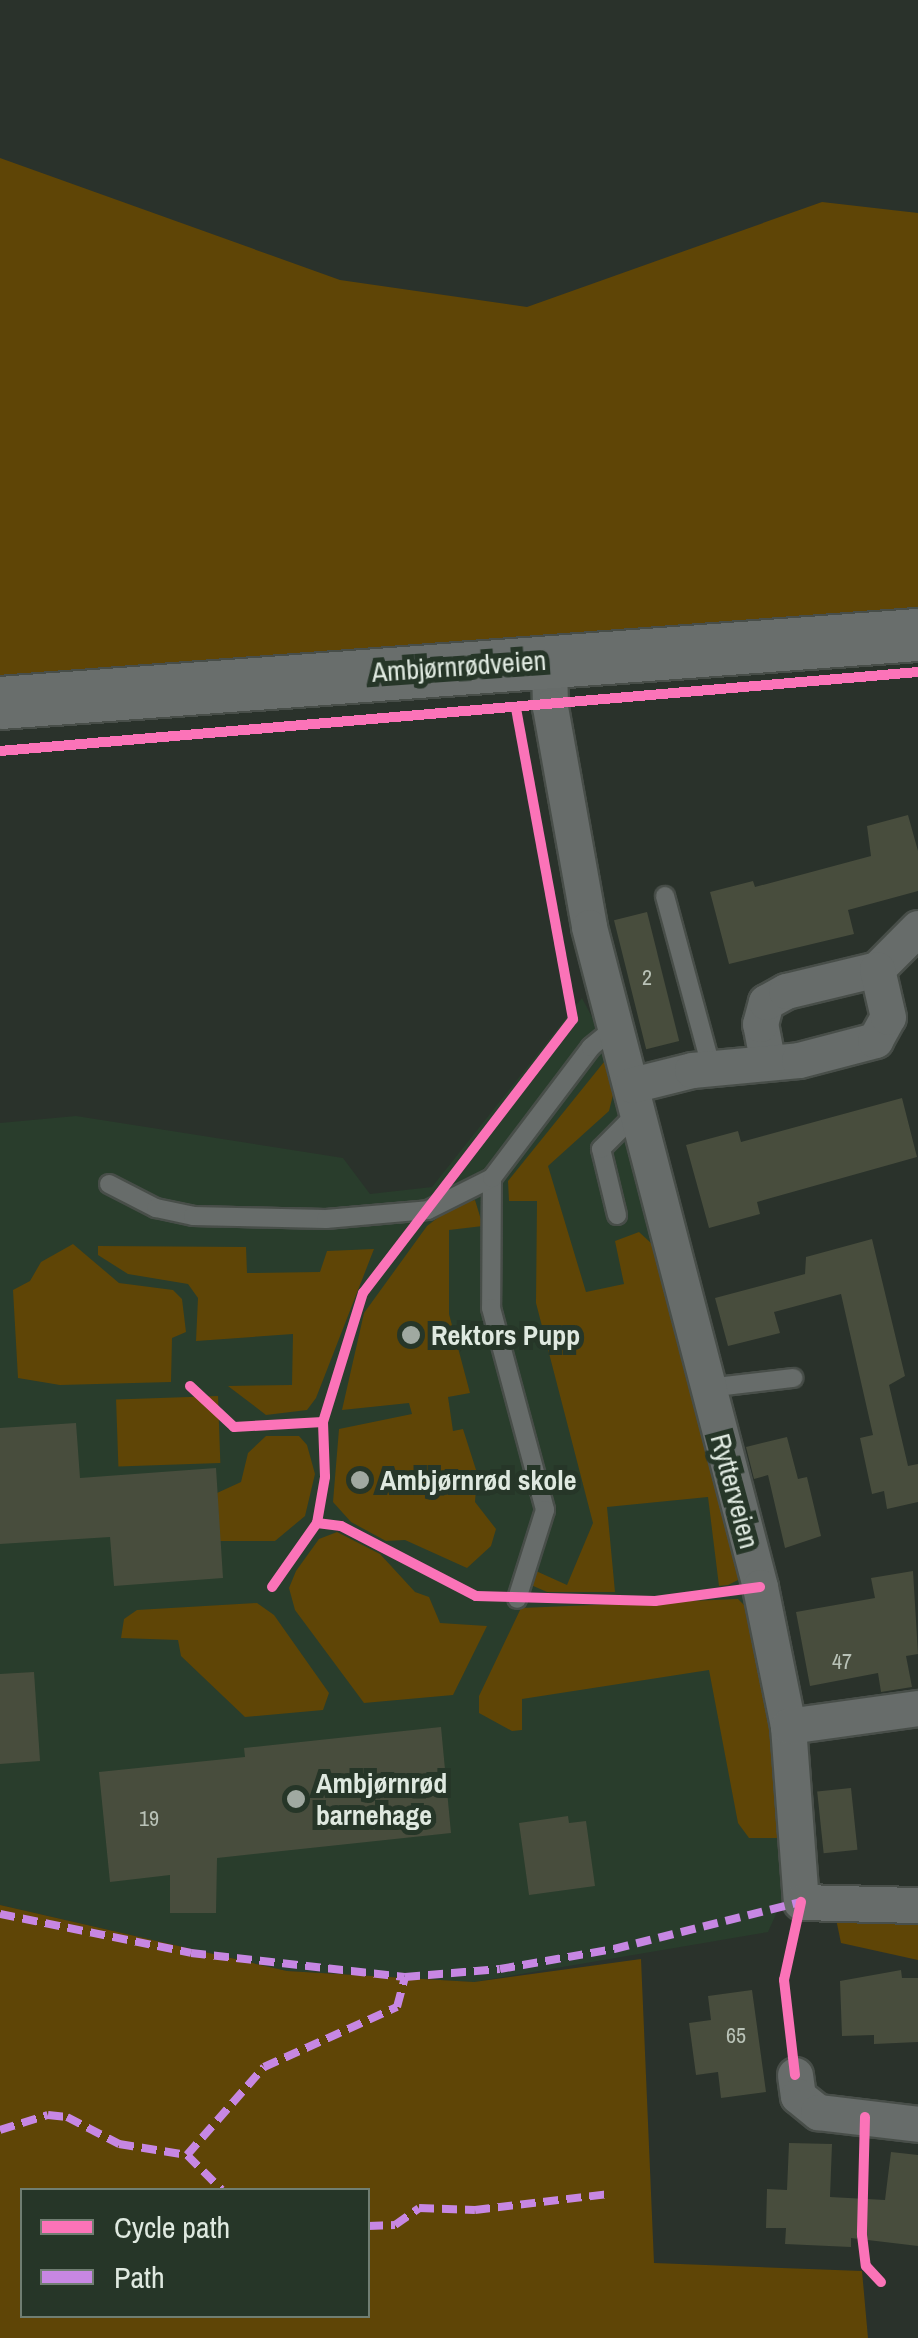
<!DOCTYPE html>
<meta charset="utf-8">
<style>
body{margin:0}
#map{position:relative;width:918px;height:2338px;overflow:hidden;background:#2a322b;font-family:"Archivo Narrow",sans-serif}
div>[style]{position:absolute}
[style*='--x']{left:calc(var(--x)*1px);top:calc(var(--y)*1px);width:calc(var(--w)*1px);rotate:calc(var(--a)*1deg)}
.built>*{inset:0;background:#293d2c}
.green>*{inset:0;background:#5f4506;transform-origin:0 0}
.building>*{inset:0;background:#484d3d;transform-origin:0 0}
.roads{filter:drop-shadow(2px 0 #484e49) drop-shadow(-2px 0 #484e49) drop-shadow(0 2px #484e49) drop-shadow(0 -2px #484e49)}
.lane>*{height:18px;margin:-9px;padding:0 9px;transform-origin:9px;border-radius:9px;background:#676c6a}
.street>*{height:35px;margin:-17.5px;padding:0 17.5px;transform-origin:17.5px;border-radius:17.5px;background:#676c6a}
.secondary>*{height:52px;margin:-26px;padding:0 26px;transform-origin:26px;border-radius:26px;background:#696e6c}
.quiet>*{height:8px;margin-top:-4px;transform-origin:0;background:repeating-linear-gradient(90deg,#c787e3 0 15px,transparent 0 23px)}
.cycleway>*{height:10px;margin:-5px;padding:0 5px;transform-origin:5px;border-radius:5px;background:#fb73b8}
.dots>*{width:28px;height:28px;translate:-50% -50%;box-sizing:border-box;border:5px solid #263628;border-radius:50%}
span{translate:-50% -50%;white-space:nowrap;text-align:center;line-height:1.15;-webkit-text-stroke:10px #263628;paint-order:stroke}
.number-label{font-size:22px;color:#b9c2b7}
.number-label span{-webkit-text-stroke-width:0}
.street-label{font-size:28px;color:#dfe9e0}
.poi-label{font-size:28px;color:#dfe9e0;font-weight:700}
.left{translate:0 -50%;text-align:left}
.legend{position:absolute;left:20px;top:2188px;width:350px;height:130px;box-sizing:border-box;background:#263628;border:2px solid #707e72;margin:0;padding:12px 18px;list-style:none;font-size:30px;color:#dfe9e0}
.legend li{display:flex;align-items:center;gap:20px;height:50px}
.legend b{width:50px;border:2px solid #707e72}
</style>
<div id="map">
<div class="built">
<i style="clip-path:polygon(582px 998px,613px 1057px,754px 1615px,794px 1874px,768px 1932px,474px 1982px,287px 1971px,0 1905px,0 1123px,76px 1116px,343px 1158px,370px 1194px,432px 1187px)"></i>
</div>
<div class="green">
<i style="clip-path:polygon(0 158px,340px 280px,527px 307px,822px 202px,918px 213px,918px 616px,0 685px)"></i>
<i style="clip-path:polygon(608px 1057px,614px 1091px,609px 1111px,548px 1166px,586px 1292px,624px 1284px,615px 1241px,639px 1232px,664px 1255px,742px 1578px,728px 1585px,719px 1586px,708px 1497px,607px 1507px,615px 1592px,547px 1592px,531px 1585px,536px 1571px,567px 1585px,593px 1523px,536px 1303px,537px 1201px,509px 1201px,508px 1181px)"></i>
<i style="clip-path:polygon(475px 1200px,483px 1226px,449px 1230px,449px 1314px,470px 1393px,448px 1397px,453px 1431px,463px 1429px,477px 1473px,475px 1502px,496px 1529px,491px 1546px,467px 1568px,405px 1540px,386px 1541px,351px 1522px,333px 1502px,339px 1429px,412px 1414px,409px 1403px,342px 1410px,364px 1313px,427px 1226px,453px 1206px)"></i>
<i style="clip-path:polygon(73px 1244px,119px 1283px,173px 1290px,182px 1299px,186px 1332px,172px 1338px,171px 1382px,60px 1385px,18px 1378px,13px 1290px,30px 1281px,41px 1262px)"></i>
<i style="clip-path:polygon(98px 1246px,246px 1247px,247px 1273px,320px 1272px,327px 1251px,374px 1249px,316px 1398px,307px 1410px,266px 1415px,228px 1386px,292px 1385px,293px 1334px,196px 1341px,198px 1298px,188px 1284px,128px 1274px,98px 1255px)"></i>
<i style="left:218px;top:1396px;width:67px;height:102px;rotate:88deg"></i>
<i style="clip-path:polygon(266px 1436px,299px 1436px,307px 1445px,315px 1474px,305px 1516px,275px 1541px,220px 1541px,217px 1493px,241px 1482px,248px 1453px)"></i>
<i style="clip-path:polygon(337px 1532px,380px 1554px,415px 1592px,429px 1597px,440px 1623px,487px 1626px,453px 1695px,364px 1703px,295px 1610px,289px 1588px,296px 1571px,319px 1539px)"></i>
<i style="clip-path:polygon(738px 1599px,754px 1615px,789px 1828px,777px 1838px,749px 1838px,738px 1823px,709px 1670px,522px 1699px,522px 1730px,512px 1731px,479px 1713px,479px 1696px,521px 1608px)"></i>
<i style="clip-path:polygon(257px 1603px,274px 1615px,329px 1693px,323px 1710px,245px 1717px,181px 1656px,178px 1640px,121px 1638px,124px 1619px,137px 1610px)"></i>
<i style="clip-path:polygon(evenodd,0 1905px,287px 1971px,474px 1982px,641px 1959px,654px 2263px,862px 2271px,868px 2338px,0 2338px,0 1905px,22px 2190px,368px 2190px,368px 2316px,22px 2316px,22px 2190px)"></i>
<i style="clip-path:polygon(835px 1914px,918px 1916px,918px 1960px,841px 1943px)"></i>
</div>
<div class="building">
<i style="clip-path:polygon(908px 815px,918px 851px,918px 891px,848px 910px,854px 934px,729px 964px,710px 892px,753px 881px,755px 887px,871px 856px,867px 826px)"></i>
<i style="left:647px;top:912px;width:133px;height:34px;rotate:76deg"></i>
<i style="clip-path:polygon(902px 1098px,917px 1157px,757px 1202px,760px 1214px,709px 1228px,686px 1145px,738px 1131px,741px 1142px)"></i>
<i style="clip-path:polygon(872px 1239px,905px 1376px,889px 1385px,908px 1466px,918px 1464px,918px 1502px,887px 1509px,884px 1491px,872px 1494px,860px 1438px,873px 1435px,841px 1294px,774px 1312px,780px 1333px,728px 1346px,715px 1298px,805px 1274px,806px 1257px)"></i>
<i style="clip-path:polygon(76px 1423px,80px 1478px,216px 1468px,223px 1578px,114px 1586px,110px 1537px,0 1544px,0 1428px)"></i>
<i style="clip-path:polygon(787px 1437px,798px 1479px,807px 1477px,821px 1536px,785px 1548px,768px 1475px,754px 1479px,746px 1447px)"></i>
<i style="clip-path:polygon(913px 1571px,918px 1654px,906px 1656px,912px 1687px,881px 1692px,878px 1673px,810px 1686px,796px 1612px,875px 1598px,871px 1578px)"></i>
<i style="clip-path:polygon(34px 1672px,40px 1761px,0 1764px,0 1674px)"></i>
<i style="clip-path:polygon(441px 1727px,451px 1833px,217px 1858px,216px 1913px,170px 1913px,170px 1875px,110px 1882px,99px 1772px,245px 1757px,244px 1748px)"></i>
<i style="left:851px;top:1788px;width:62px;height:34px;rotate:84deg"></i>
<i style="clip-path:polygon(568px 1816px,569px 1823px,586px 1821px,595px 1886px,529px 1895px,519px 1823px)"></i>
<i style="clip-path:polygon(901px 1970px,902px 1978px,918px 1978px,918px 2042px,874px 2044px,874px 2035px,842px 2036px,840px 1981px)"></i>
<i style="clip-path:polygon(752px 1990px,766px 2092px,721px 2098px,718px 2072px,696px 2075px,689px 2023px,711px 2020px,708px 1996px)"></i>
<i style="clip-path:polygon(789px 2143px,832px 2144px,830px 2197px,885px 2200px,891px 2152px,918px 2155px,918px 2246px,851px 2238px,851px 2247px,785px 2244px,786px 2228px,766px 2228px,767px 2189px,787px 2190px)"></i>
</div>
<div class="roads">
<div class="lane">
<i style="--x:665;--y:896;--w:177;--a:74.9"></i>
<i style="--x:492;--y:1178;--w:130;--a:90.4"></i>
<i style="--x:491;--y:1308;--w:209;--a:75"></i>
<i style="--x:545;--y:1510;--w:93;--a:107.5"></i>
<i style="--x:109;--y:1184;--w:53;--a:27.1"></i>
<i style="--x:156;--y:1208;--w:38;--a:12"></i>
<i style="--x:193;--y:1216;--w:133;--a:1.3"></i>
<i style="--x:326;--y:1219;--w:102;--a:-5"></i>
<i style="--x:428;--y:1210;--w:72;--a:-26.6"></i>
<i style="--x:492;--y:1178;--w:164;--a:-52.9"></i>
<i style="--x:591;--y:1047;--w:32;--a:-39"></i>
<i style="--x:617;--y:1215;--w:68;--a:-103.6"></i>
<i style="--x:601;--y:1149;--w:52;--a:-45"></i>
<i style="--x:708;--y:1388;--w:86;--a:-6.7"></i>
</div>
<div class="street">
<i style="--x:549;--y:660;--w:47;--a:88.8"></i>
<i style="--x:550;--y:707;--w:223;--a:79.9"></i>
<i style="--x:589;--y:927;--w:682;--a:75.47"></i>
<i style="--x:760;--y:1587;--w:142;--a:78.6"></i>
<i style="--x:788;--y:1726;--w:176;--a:85.8"></i>
<i style="--x:801;--y:1902;--w:117;--a:1.5"></i>
<i style="--x:767;--y:1059;--w:36;--a:-101"></i>
<i style="--x:760;--y:1024;--w:23;--a:-75"></i>
<i style="--x:766;--y:1002;--w:23;--a:-29"></i>
<i style="--x:786;--y:991;--w:94;--a:-13.6"></i>
<i style="--x:877;--y:969;--w:58;--a:-45"></i>
<i style="--x:632;--y:1085;--w:62;--a:-14"></i>
<i style="--x:692;--y:1070;--w:107;--a:-5.3"></i>
<i style="--x:799;--y:1060;--w:79;--a:-14.7"></i>
<i style="--x:875;--y:1040;--w:26;--a:-61"></i>
<i style="--x:888;--y:1017;--w:49;--a:-102.9"></i>
<i style="--x:788;--y:1726;--w:131;--a:-7.9"></i>
<i style="--x:795;--y:2075;--w:21;--a:82"></i>
<i style="--x:798;--y:2096;--w:26;--a:39"></i>
<i style="--x:818;--y:2112;--w:101;--a:6.8"></i>
</div>
<div class="secondary">
<i style="--x:0;--y:703;--w:921;--a:-4.24"></i>
</div>
</div>
<div class="quiet">
<i style="--x:0;--y:1914;--w:195;--a:11.5"></i>
<i style="--x:191;--y:1953;--w:215;--a:6.4"></i>
<i style="--x:405;--y:1977;--w:95;--a:-4.8"></i>
<i style="--x:500;--y:1969;--w:116;--a:-10"></i>
<i style="--x:614;--y:1949;--w:193;--a:-14.1"></i>
<i style="--x:0;--y:2130;--w:50;--a:-17.4"></i>
<i style="--x:48;--y:2115;--w:19;--a:6"></i>
<i style="--x:67;--y:2117;--w:59;--a:27.4"></i>
<i style="--x:119;--y:2144;--w:69;--a:9.2"></i>
<i style="--x:187;--y:2155;--w:117;--a:-48.8"></i>
<i style="--x:264;--y:2067;--w:146;--a:-24.3"></i>
<i style="--x:397;--y:2007;--w:31;--a:-75"></i>
<i style="--x:187;--y:2155;--w:49;--a:45"></i>
<i style="--x:368;--y:2226;--w:27;--a:-2"></i>
<i style="--x:395;--y:2225;--w:29;--a:-35"></i>
<i style="--x:419;--y:2208;--w:56;--a:2"></i>
<i style="--x:475;--y:2210;--w:136;--a:-6.8"></i>
</div>
<div class="cycleway">
<i style="--x:0;--y:751;--w:921;--a:-4.92"></i>
<i style="--x:190;--y:1386;--w:60;--a:43"></i>
<i style="--x:234;--y:1427;--w:89;--a:-3.2"></i>
<i style="--x:317;--y:1523;--w:24;--a:7"></i>
<i style="--x:341;--y:1526;--w:152;--a:27.4"></i>
<i style="--x:476;--y:1596;--w:179;--a:1.6"></i>
<i style="--x:655;--y:1601;--w:106;--a:-7.6"></i>
<i style="--x:272;--y:1587;--w:78;--a:-54.9"></i>
<i style="--x:317;--y:1523;--w:47;--a:-80.1"></i>
<i style="--x:325;--y:1477;--w:55;--a:-92.1"></i>
<i style="--x:323;--y:1422;--w:135;--a:-72.8"></i>
<i style="--x:363;--y:1293;--w:345;--a:-52.5"></i>
<i style="--x:573;--y:1019;--w:315;--a:-100.4"></i>
<i style="--x:795;--y:2075;--w:96;--a:-96.6"></i>
<i style="--x:784;--y:1980;--w:80;--a:-77.7"></i>
<i style="--x:865;--y:2117;--w:118;--a:91.5"></i>
<i style="--x:862;--y:2235;--w:31;--a:83"></i>
<i style="--x:866;--y:2266;--w:22;--a:47"></i>
</div>
<div class="dots">
<i style="left:411px;top:1335px;background:#a0a9a1"></i>
<i style="left:360px;top:1480px;background:#a0a9a1"></i>
<i style="left:296px;top:1799px;background:#a0a9a1"></i>
</div>
<div class="number-label">
<span style="left:647px;top:978px">2</span>
<span style="left:842px;top:1662px">47</span>
<span style="left:149px;top:1819px">19</span>
<span style="left:736px;top:2036px">65</span>
</div>
<div class="street-label">
<span style="left:459px;top:666px;rotate:-4deg">Ambjørnrødveien</span>
<span style="left:735px;top:1491px;rotate:75deg">Rytterveien</span>
</div>
<div class="poi-label">
<span class="left" style="left:431px;top:1335px">Rektors Pupp</span>
<span class="left" style="left:380px;top:1480px">Ambjørnrød skole</span>
<span class="left" style="left:316px;top:1799px">Ambjørnrød<br>barnehage</span>
</div>
<ul class="legend">
<li><b style="height:12px;background:#fb73b8"></b>Cycle path</li>
<li><b style="height:12px;background:#c787e3"></b>Path</li>
</ul>
</div>
